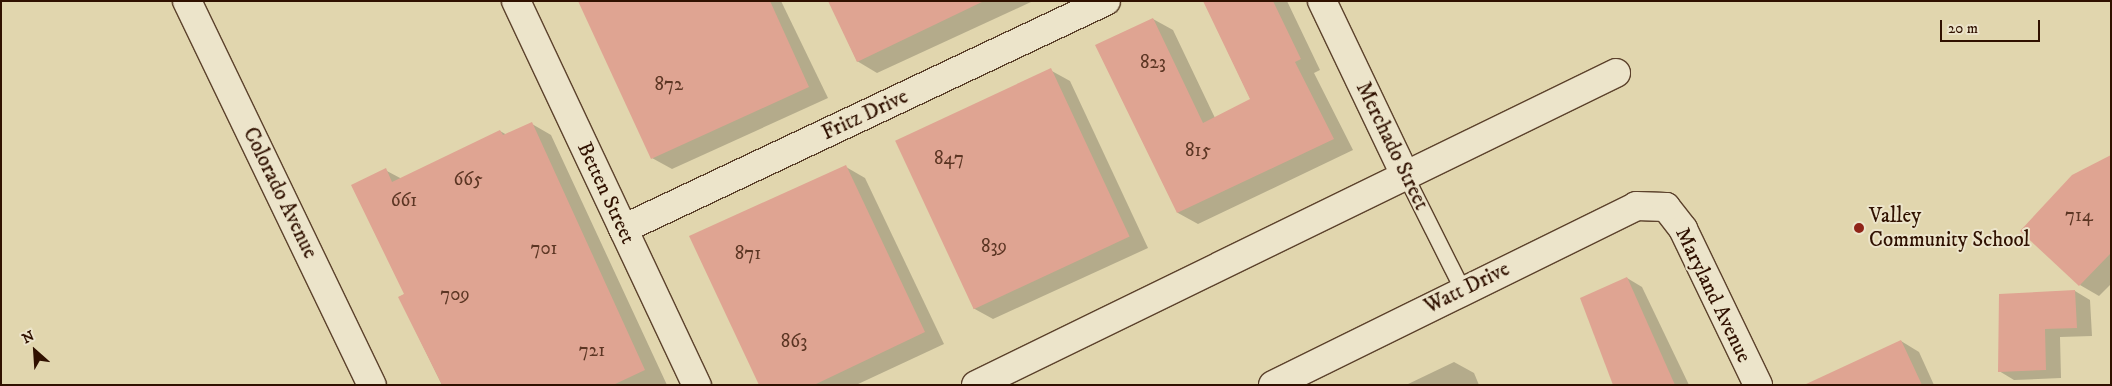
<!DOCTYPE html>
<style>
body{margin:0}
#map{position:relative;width:2112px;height:386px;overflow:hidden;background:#e1d6ae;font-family:"IM FELL DW Pica",serif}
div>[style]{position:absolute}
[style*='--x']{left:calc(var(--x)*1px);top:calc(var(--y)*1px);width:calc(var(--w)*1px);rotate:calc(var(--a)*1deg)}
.shadow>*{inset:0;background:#0003}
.building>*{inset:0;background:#dfa492;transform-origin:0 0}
.roads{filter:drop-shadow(1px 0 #5c422c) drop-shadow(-1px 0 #5c422c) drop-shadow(0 1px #5c422c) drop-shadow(0 -1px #5c422c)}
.service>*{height:15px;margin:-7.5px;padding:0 7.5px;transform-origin:7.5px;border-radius:7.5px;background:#ece4ca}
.minor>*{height:28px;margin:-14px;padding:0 14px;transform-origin:14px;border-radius:14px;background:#ece4ca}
.dots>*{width:14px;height:14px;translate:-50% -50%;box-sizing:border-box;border:2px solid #ece4ca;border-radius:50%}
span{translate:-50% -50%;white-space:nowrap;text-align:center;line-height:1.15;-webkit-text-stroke:4px #ece4ca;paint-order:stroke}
.number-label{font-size:19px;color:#5c3624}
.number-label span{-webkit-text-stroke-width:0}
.street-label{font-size:21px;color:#301100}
.poi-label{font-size:21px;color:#301100}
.left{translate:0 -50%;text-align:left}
.frame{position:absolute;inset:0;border:2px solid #301100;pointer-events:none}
.north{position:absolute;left:10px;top:326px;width:50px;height:50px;-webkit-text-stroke:4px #ece4ca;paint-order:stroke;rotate:334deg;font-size:14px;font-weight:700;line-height:20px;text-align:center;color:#301100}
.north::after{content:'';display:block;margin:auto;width:18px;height:22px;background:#301100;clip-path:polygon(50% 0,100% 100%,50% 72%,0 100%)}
.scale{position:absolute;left:1940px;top:20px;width:100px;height:22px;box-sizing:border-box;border:2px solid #301100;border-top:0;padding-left:6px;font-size:15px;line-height:18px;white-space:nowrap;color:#301100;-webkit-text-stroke:4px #ece4ca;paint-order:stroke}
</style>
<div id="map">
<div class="shadow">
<i style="clip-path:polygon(579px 1px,781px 1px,828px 98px,672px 169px,652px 158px)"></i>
<i style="clip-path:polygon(829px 1px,1031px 1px,1031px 2px,877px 73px,857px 61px)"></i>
<i style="clip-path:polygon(1204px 1px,1287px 1px,1320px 70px,1314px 73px,1353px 150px,1198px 224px,1178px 213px,1097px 46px,1153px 19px,1173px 30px,1215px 118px,1251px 100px)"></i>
<i style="clip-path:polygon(1050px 70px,1070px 81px,1148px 248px,993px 319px,973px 308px)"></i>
<i style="clip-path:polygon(532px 124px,551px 135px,667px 385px,442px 385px,399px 297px,405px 294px,385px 170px,402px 179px,500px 131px,507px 135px)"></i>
<i style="clip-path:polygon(2111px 157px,2111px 284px,2099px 296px,2080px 285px)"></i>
<i style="clip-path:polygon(846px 167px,865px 178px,944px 344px,856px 385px,761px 385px)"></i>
<i style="clip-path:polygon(1627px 278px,1642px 287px,1689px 385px,1614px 385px)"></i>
<i style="clip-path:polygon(2075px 291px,2090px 300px,2092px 336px,2060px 337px,2061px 378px,2014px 380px,1999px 371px)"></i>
<i style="clip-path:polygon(1901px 341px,1919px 352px,1934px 385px,1833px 385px)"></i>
<i style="clip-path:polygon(1454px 362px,1474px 373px,1479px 385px,1406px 385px)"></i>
</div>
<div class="building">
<i style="clip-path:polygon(578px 1px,770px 1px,809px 87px,651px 159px)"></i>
<i style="clip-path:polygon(828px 1px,984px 1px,857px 62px)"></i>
<i style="clip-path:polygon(1203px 1px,1273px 1px,1301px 59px,1295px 62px,1334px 139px,1177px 213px,1095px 45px,1153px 18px,1203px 123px,1250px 99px)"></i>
<i style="left:1051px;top:68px;width:186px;height:172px;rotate:65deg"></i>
<i style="clip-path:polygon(532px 122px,645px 370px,613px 385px,442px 385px,398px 297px,404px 294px,351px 185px,386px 168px,392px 182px,500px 130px,503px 135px)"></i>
<i style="clip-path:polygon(2111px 155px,2111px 253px,2079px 286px,2020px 231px,2072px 175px)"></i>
<i style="clip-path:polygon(846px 165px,925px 332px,814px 385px,759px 385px,689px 236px)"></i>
<i style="clip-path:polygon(1627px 277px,1675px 385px,1613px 385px,1580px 298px)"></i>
<i style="clip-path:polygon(2075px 290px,2077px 328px,2045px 329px,2046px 370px,1998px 372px,1999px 294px)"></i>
<i style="clip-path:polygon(1901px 340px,1922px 385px,1804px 385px)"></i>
</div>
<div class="roads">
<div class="service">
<i style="--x:1405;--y:175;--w:127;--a:63.4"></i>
</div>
<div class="minor">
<i style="--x:187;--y:1;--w:426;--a:64.3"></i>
<i style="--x:516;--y:1;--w:425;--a:64.8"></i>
<i style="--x:1322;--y:1;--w:193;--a:64.5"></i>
<i style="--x:623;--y:229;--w:534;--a:-25.27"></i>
<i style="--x:976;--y:385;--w:712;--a:-25.99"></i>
<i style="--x:1273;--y:385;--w:405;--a:-26.2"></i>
<i style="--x:1636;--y:206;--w:30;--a:2"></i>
<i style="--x:1666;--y:207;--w:28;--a:52"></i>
<i style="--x:1683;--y:229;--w:173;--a:64.3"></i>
</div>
</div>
<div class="dots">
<i style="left:1859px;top:228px;background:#8f2418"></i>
</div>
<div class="number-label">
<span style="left:1153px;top:63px">823</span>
<span style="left:669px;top:85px">872</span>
<span style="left:1198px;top:151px">815</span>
<span style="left:949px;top:159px">847</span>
<span style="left:468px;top:180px">665</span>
<span style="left:404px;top:201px">661</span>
<span style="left:2079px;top:216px">714</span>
<span style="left:994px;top:247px">839</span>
<span style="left:544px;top:249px">701</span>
<span style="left:748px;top:254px">871</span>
<span style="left:455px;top:295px">709</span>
<span style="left:794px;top:342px">863</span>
<span style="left:592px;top:351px">721</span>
</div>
<div class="street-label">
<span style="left:865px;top:115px;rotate:-25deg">Fritz Drive</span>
<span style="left:1392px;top:146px;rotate:64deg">Merchado Street</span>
<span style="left:280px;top:193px;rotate:64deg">Colorado Avenue</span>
<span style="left:606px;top:193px;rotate:65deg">Betten Street</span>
<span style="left:1467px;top:288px;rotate:-26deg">Watt Drive</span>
<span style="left:1713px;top:295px;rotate:64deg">Maryland Avenue</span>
</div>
<div class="poi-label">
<span class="left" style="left:1869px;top:228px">Valley<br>Community School</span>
</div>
<div class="frame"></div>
<div class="north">N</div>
<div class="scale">20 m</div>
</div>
